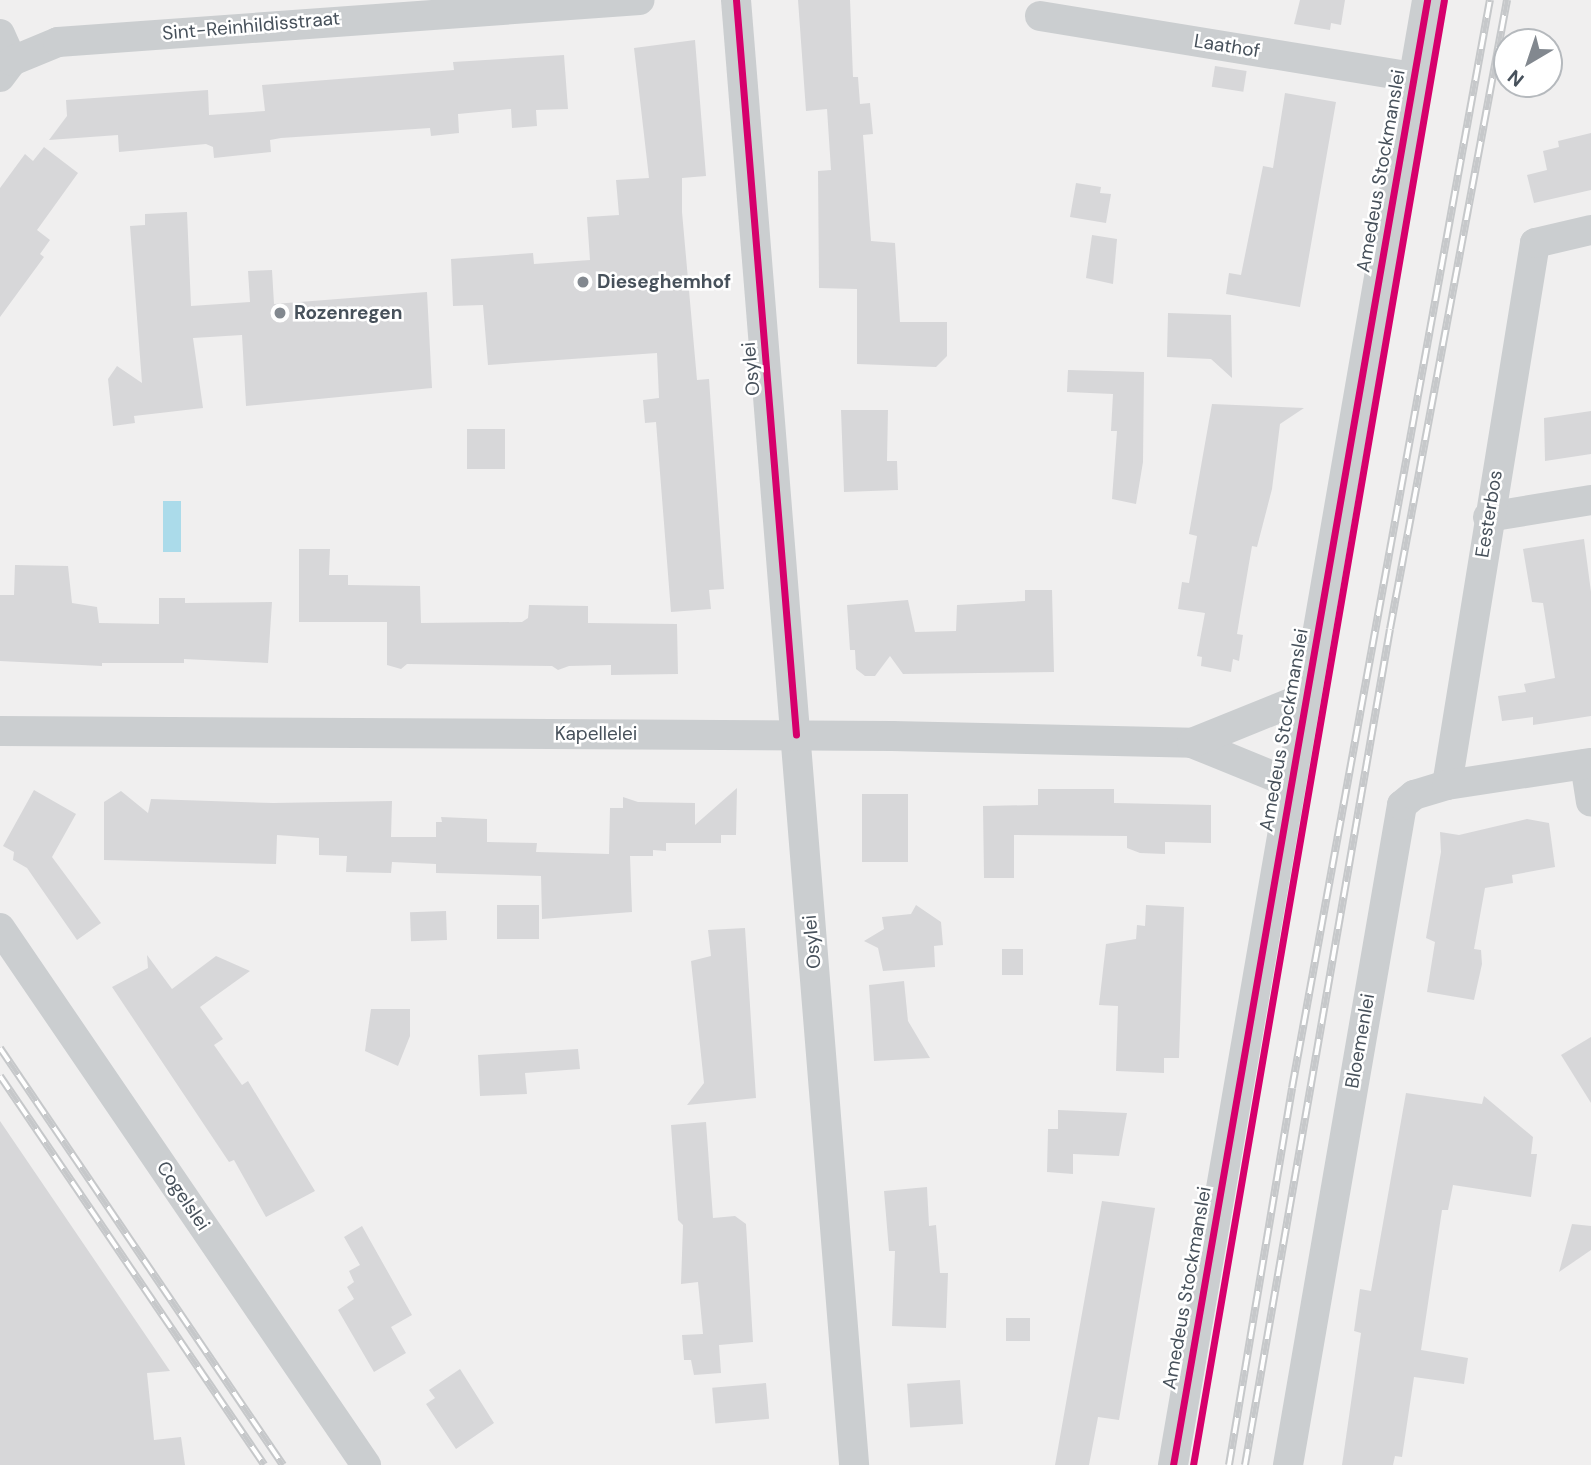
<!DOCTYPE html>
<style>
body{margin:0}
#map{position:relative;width:1591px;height:1465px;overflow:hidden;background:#f0efef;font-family:"DM Sans",sans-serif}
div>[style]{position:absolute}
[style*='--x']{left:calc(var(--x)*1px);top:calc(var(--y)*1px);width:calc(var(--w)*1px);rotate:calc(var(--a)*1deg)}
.water>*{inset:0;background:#abdbea;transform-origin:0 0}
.building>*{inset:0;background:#d7d7d9;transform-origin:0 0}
.street>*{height:30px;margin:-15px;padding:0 15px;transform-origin:15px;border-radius:15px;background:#cbced0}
.rail>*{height:8px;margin-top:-4px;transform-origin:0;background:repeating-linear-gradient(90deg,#fff 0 16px,#c6c8ca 0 32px);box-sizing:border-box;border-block:2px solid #c6c8ca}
.cycleway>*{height:7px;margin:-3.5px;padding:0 3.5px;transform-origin:3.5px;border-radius:3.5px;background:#d6006c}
.dots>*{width:19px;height:19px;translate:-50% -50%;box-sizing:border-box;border:4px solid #fff;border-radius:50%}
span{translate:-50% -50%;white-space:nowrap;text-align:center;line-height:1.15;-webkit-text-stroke:5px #fff;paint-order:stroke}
.street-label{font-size:19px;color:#47515b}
.poi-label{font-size:19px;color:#47515b;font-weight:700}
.left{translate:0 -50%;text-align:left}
.north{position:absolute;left:1493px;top:28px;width:70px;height:70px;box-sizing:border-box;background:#fff;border:2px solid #b5b9bd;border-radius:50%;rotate:219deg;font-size:19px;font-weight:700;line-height:28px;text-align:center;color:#47515b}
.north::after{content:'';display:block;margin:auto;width:24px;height:32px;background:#82888f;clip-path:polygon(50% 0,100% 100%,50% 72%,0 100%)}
</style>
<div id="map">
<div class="water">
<i style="left:163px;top:501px;width:18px;height:51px"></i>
</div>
<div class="building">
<i style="clip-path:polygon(798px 0,850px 0,853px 77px,858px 77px,860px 104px,870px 103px,873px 134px,863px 135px,871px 241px,895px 243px,900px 322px,947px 322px,947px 356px,936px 367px,857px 364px,857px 289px,819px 288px,818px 171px,831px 170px,827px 109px,806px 111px)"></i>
<i style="clip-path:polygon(1300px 0,1345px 0,1341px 25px,1331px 23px,1330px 30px,1294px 24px)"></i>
<i style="clip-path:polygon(695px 40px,706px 176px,682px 178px,682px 212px,697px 380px,709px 379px,724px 589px,709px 590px,711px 609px,671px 612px,656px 422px,645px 423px,643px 400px,659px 398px,657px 353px,488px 365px,483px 305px,453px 306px,451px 259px,533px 253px,534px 264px,590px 260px,587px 217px,619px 215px,616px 180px,649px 178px,634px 48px)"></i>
<i style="clip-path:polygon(564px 55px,568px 109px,536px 110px,537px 126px,512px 128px,511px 109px,458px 114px,459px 133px,431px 136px,430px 128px,281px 138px,270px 140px,271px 152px,214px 158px,213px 147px,206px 144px,119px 152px,118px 135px,49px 140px,67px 116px,66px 100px,208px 90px,209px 115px,265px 111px,262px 85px,454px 70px,453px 62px)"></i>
<i style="left:1215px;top:66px;width:32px;height:21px;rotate:9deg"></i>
<i style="clip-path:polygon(1285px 93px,1336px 102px,1300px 307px,1226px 294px,1229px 273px,1241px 275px,1263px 166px,1273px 168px)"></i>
<i style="clip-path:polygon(1591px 133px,1591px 190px,1534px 203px,1527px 175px,1547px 170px,1543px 151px,1559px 147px,1558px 141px)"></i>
<i style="clip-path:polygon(44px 147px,78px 173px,37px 230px,50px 240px,40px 254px,44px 257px,0 317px,0 188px,25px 154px,33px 161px)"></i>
<i style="clip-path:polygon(1076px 183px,1101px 187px,1100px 193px,1111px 194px,1106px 223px,1070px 217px)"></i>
<i style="clip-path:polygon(187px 212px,191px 306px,250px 302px,248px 271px,272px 270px,274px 304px,427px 292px,432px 388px,246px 406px,242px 335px,193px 338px,203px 408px,134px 416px,135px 423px,113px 426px,108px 379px,117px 366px,142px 383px,130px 226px,145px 225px,145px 214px)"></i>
<i style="clip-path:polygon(1092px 235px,1117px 239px,1113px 284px,1086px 278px)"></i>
<i style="clip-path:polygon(1168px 313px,1231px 315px,1232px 378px,1211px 359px,1167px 357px)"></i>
<i style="clip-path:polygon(1068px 370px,1144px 372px,1143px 462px,1136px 504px,1112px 499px,1117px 431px,1111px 431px,1113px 394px,1067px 392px)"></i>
<i style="clip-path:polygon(1212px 404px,1304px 408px,1280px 424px,1272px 489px,1257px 547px,1252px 546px,1240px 616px,1237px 634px,1243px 635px,1239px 661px,1233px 659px,1231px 672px,1201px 666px,1202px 657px,1197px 656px,1205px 613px,1178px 609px,1182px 582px,1189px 583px,1197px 536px,1189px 534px)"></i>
<i style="clip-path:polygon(841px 410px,888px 410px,887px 461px,897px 461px,898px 490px,844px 492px)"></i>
<i style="clip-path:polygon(1591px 411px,1591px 454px,1545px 461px,1544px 418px)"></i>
<i style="left:505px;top:429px;width:40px;height:38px;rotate:90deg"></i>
<i style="clip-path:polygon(1584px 539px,1591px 592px,1591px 716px,1533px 725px,1533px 717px,1502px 721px,1498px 696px,1526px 692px,1524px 684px,1555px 678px,1543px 603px,1532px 602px,1523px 549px)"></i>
<i style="clip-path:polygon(299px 549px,330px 549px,329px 575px,348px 575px,348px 585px,420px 586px,421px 623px,522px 622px,528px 618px,529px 605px,588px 606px,588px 623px,677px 624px,678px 674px,611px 675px,611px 665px,569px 666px,558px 670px,552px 666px,407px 664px,401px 669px,387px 665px,387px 622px,299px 622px)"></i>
<i style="clip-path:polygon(15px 565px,68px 566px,72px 603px,97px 607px,99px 623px,159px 624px,159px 598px,185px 598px,185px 603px,272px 602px,268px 663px,184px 659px,184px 663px,102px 663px,102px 666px,0 661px,0 595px,14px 595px)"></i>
<i style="clip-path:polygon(1025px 590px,1052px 590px,1054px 672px,903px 674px,890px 656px,875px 676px,865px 676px,856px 669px,855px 650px,850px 650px,847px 605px,908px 600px,915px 632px,956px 631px,957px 605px,1025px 601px)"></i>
<i style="clip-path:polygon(737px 788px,736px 835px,721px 835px,721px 843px,666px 843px,666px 851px,653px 850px,653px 856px,630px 856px,632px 912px,542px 919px,541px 876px,436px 873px,436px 864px,392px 862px,391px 873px,346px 872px,347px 856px,319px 855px,319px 838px,277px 835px,276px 864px,104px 860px,104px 802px,121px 791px,148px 813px,151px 799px,273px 803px,392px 801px,391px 837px,436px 837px,436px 822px,442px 822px,441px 817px,487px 819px,487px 842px,537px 843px,536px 852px,609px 854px,610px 808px,623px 808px,623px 797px,638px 802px,695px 803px,695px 825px)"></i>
<i style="clip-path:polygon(1038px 789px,1114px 789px,1114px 803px,1211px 805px,1211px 843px,1165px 842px,1165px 854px,1140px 853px,1127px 848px,1127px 836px,1014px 835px,1014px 878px,984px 878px,983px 806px,1038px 805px)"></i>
<i style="clip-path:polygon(34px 790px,76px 814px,52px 857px,101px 923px,77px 940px,27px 868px,13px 860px,14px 852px,3px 846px)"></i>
<i style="left:862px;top:794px;width:46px;height:68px"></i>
<i style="clip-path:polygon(1527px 819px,1549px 823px,1555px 867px,1512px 875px,1513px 883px,1485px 888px,1474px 949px,1481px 950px,1482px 964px,1474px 1000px,1427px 992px,1435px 942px,1426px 938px,1441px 852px,1440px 832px,1459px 835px)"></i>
<i style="left:539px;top:905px;width:34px;height:42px;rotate:90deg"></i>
<i style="clip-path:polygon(916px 905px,941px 922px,943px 945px,934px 946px,935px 967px,883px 971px,878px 948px,864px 941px,884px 929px,882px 917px,911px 914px)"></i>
<i style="clip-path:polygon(1146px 905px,1184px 907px,1179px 1058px,1164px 1058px,1164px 1073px,1116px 1071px,1118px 1006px,1099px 1005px,1106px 944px,1136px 939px,1137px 925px,1145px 926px)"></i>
<i style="left:446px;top:911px;width:29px;height:36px;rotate:88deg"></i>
<i style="clip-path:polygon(745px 928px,756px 1098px,687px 1105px,704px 1083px,691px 961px,711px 956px,708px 930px)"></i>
<i style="left:1002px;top:949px;width:21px;height:26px"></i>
<i style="clip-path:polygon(147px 955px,172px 989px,216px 956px,250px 971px,200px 1007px,223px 1039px,214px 1045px,242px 1085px,248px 1081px,315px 1191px,266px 1217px,234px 1160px,229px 1162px,112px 987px,148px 968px)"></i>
<i style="clip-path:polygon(904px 981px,908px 1021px,930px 1058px,874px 1061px,869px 985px)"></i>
<i style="clip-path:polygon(371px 1009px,410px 1009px,410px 1036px,398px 1066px,365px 1051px)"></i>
<i style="clip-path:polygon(1591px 1037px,1591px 1103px,1561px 1055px)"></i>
<i style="clip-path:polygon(578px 1049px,580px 1069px,525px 1073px,527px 1094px,480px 1096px,478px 1055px)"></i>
<i style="clip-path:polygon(1406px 1093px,1482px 1104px,1484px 1096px,1533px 1137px,1531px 1154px,1537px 1154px,1531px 1197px,1453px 1185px,1448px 1210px,1442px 1210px,1421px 1350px,1468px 1358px,1464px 1384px,1414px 1377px,1402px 1457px,1395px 1456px,1393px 1465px,1342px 1465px,1361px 1333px,1354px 1331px,1360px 1289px,1371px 1291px)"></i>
<i style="clip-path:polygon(1058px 1110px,1127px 1113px,1119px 1156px,1073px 1154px,1073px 1174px,1047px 1172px,1048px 1129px,1058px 1129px)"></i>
<i style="clip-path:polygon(0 1121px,170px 1371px,147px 1373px,154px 1440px,181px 1437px,185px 1465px,0 1465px)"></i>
<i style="clip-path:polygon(706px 1122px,713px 1218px,735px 1216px,746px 1224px,753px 1342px,719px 1345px,721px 1373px,694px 1375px,691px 1360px,684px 1360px,682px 1335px,703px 1334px,698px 1282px,681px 1284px,683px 1225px,678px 1220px,671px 1125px)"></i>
<i style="clip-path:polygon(927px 1187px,929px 1226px,936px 1225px,940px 1273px,948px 1273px,946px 1328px,892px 1326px,895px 1251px,889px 1251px,884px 1191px)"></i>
<i style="clip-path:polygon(1102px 1201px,1155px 1208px,1119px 1420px,1098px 1417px,1089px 1465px,1055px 1465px)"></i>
<i style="clip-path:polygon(1572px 1224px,1591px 1226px,1591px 1250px,1559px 1272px)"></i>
<i style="clip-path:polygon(362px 1226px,412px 1315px,391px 1327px,406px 1353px,374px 1372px,338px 1310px,354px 1299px,347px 1287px,354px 1282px,349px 1271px,360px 1265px,344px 1237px)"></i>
<i style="left:1006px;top:1318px;width:24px;height:23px"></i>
<i style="clip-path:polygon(460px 1369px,494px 1423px,456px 1449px,426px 1404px,435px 1398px,429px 1390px)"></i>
<i style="left:960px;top:1380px;width:44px;height:53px;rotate:86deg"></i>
<i style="left:766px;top:1383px;width:36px;height:54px;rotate:85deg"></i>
</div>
<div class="street">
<i style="--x:736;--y:0;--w:1470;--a:85.39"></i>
<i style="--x:1040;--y:16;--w:378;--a:9.3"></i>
<i style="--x:0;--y:34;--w:30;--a:66"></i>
<i style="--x:0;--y:77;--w:20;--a:-53"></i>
<i style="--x:12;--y:61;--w:50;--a:-22.4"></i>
<i style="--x:58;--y:42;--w:583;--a:-4.13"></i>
<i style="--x:1488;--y:517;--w:104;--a:-9.4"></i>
<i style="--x:0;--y:731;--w:892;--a:0.32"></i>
<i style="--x:892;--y:736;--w:300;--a:1.3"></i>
<i style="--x:1192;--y:743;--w:106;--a:22.2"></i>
<i style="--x:1192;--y:743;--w:123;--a:-22"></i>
<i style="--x:1585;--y:764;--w:38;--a:81"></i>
<i style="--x:1447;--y:785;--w:549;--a:-80.78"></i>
<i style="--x:1535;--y:243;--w:57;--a:-13.1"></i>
<i style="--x:0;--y:928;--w:650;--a:55.72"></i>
<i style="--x:1173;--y:1465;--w:1487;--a:-80.16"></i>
<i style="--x:1288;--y:1465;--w:670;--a:-80.2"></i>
<i style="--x:1402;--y:805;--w:16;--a:-40"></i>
<i style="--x:1414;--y:795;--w:34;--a:-17"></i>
<i style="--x:1447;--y:785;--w:146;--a:-8.7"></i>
</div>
<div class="rail">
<i style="--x:0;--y:1048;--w:504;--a:55.84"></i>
<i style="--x:0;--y:1076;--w:470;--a:55.8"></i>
<i style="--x:1229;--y:1465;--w:382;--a:-80.5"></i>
<i style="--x:1292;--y:1088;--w:1106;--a:-79.69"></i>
<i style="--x:1245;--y:1465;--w:848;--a:-80.16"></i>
<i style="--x:1390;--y:629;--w:640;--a:-79.46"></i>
</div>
<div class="cycleway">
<i style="--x:736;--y:0;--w:737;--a:85.33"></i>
<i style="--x:1173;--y:1465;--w:1487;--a:-80.16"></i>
<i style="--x:1193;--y:1465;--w:1486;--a:-80.28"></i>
</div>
<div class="dots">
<i style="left:583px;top:282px;background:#82888f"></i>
<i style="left:280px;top:313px;background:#82888f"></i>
</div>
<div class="street-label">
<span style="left:251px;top:26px;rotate:-5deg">Sint-Reinhildisstraat</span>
<span style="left:1227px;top:46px;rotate:9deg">Laathof</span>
<span style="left:1381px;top:171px;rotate:-80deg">Amedeus Stockmanslei</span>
<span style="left:751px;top:369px;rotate:-95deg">Osylei</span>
<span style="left:1489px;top:514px;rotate:-81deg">Eesterbos</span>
<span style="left:1284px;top:730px;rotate:-80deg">Amedeus Stockmanslei</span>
<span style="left:596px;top:734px">Kapellelei</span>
<span style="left:812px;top:942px;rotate:-95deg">Osylei</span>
<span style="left:1360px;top:1041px;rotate:-80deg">Bloemenlei</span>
<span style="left:183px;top:1196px;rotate:56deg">Cogelslei</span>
<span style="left:1187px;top:1288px;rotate:-80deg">Amedeus Stockmanslei</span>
</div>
<div class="poi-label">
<span class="left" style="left:597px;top:282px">Dieseghemhof</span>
<span class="left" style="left:294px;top:313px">Rozenregen</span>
</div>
<div class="north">N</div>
</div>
